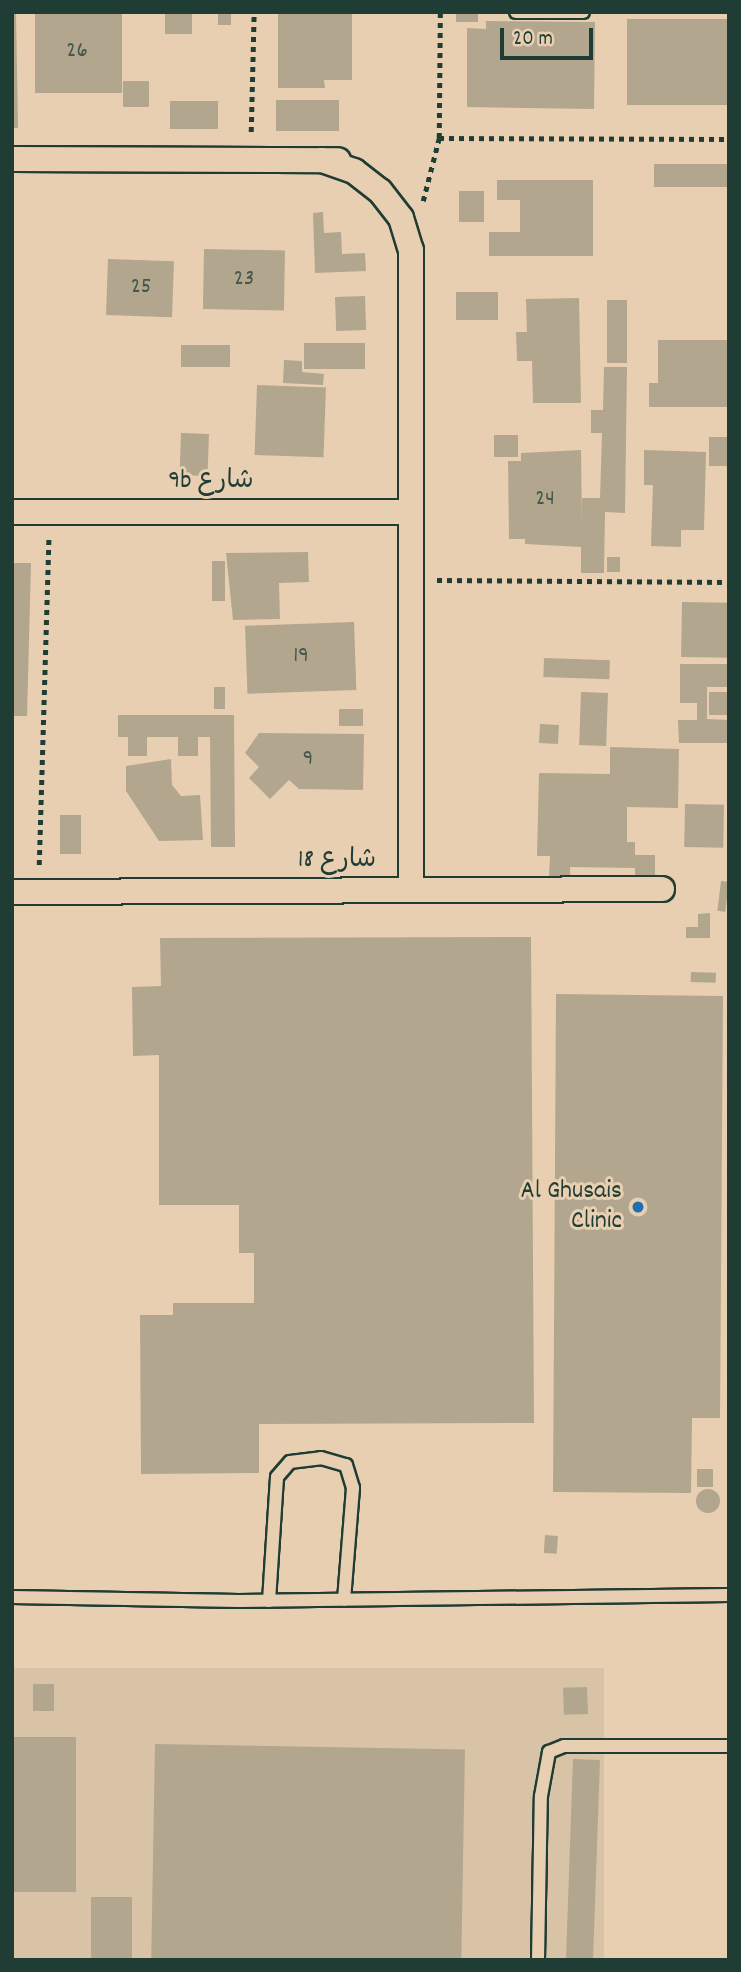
<!DOCTYPE html>
<meta charset="utf-8">
<style>
body{margin:0}
#map{position:relative;width:741px;height:1972px;overflow:hidden;background:#e9cfb1;font-family:Dekko,"Playpen Sans Arabic",sans-serif}
div>[style]{position:absolute}
[style*='--x']{left:calc(var(--x)*1px);top:calc(var(--y)*1px);width:calc(var(--w)*1px);rotate:calc(var(--a)*1deg)}
.built>*{inset:0;background:#d8c3a6;transform-origin:0 0}
.building>*{inset:0;background:#b2a68e;transform-origin:0 0}
.round{border-radius:50%}
.path>*{height:4.5px;margin-top:-2.25px;transform-origin:0;background:repeating-linear-gradient(90deg,#1f3d34 0 5px,transparent 0 10px)}
.roads{filter:drop-shadow(2px 0 #1f3d34) drop-shadow(-2px 0 #1f3d34) drop-shadow(0 2px #1f3d34) drop-shadow(0 -2px #1f3d34)}
.lane>*{height:12px;margin:-6px;padding:0 6px;transform-origin:6px;border-radius:6px;background:#e9cfb1}
.street>*{height:24px;margin:-12px;padding:0 12px;transform-origin:12px;border-radius:12px;background:#e9cfb1}
.dots>*{width:19px;height:19px;translate:-50% -50%;box-sizing:border-box;border:4px solid #e9cfb1;border-radius:50%}
span{translate:-50% -50%;white-space:nowrap;text-align:center;line-height:1.15;-webkit-text-stroke:6px #e9cfb1;paint-order:stroke}
.number-label{font-size:23px;color:#44574a}
.number-label span{-webkit-text-stroke-width:0}
.street-label{font-size:26px;color:#1f3d34}
.poi-label{font-size:26px;color:#1f3d34}
.right{translate:-100% -50%;text-align:right}
.frame{position:absolute;inset:0;border:14px solid #1f3d34;pointer-events:none}
.scale{position:absolute;left:500px;top:28px;width:93px;height:32px;box-sizing:border-box;border:4px solid #1f3d34;border-top:0;padding-left:9px;font-size:21px;line-height:24px;white-space:nowrap;color:#1f3d34;-webkit-text-stroke:5px #e9cfb1;paint-order:stroke}
</style>
<div id="map">
<div class="built">
<i style="left:604px;top:1668px;width:292px;height:592px;rotate:90deg"></i>
</div>
<div class="building">
<i style="clip-path:polygon(12px 12px,16px 12px,18px 128px,12px 128px)"></i>
<i style="left:35px;top:12px;width:87px;height:81px"></i>
<i style="left:165px;top:12px;width:27px;height:22px"></i>
<i style="left:218px;top:12px;width:13px;height:13px"></i>
<i style="clip-path:polygon(278px 12px,352px 12px,352px 80px,324px 80px,325px 88px,278px 88px)"></i>
<i style="left:456px;top:12px;width:22px;height:10px"></i>
<i style="left:729px;top:19px;width:86px;height:102px;rotate:90deg"></i>
<i style="clip-path:polygon(486px 21px,595px 22px,594px 109px,467px 107px,467px 28px,486px 29px)"></i>
<i style="left:123px;top:81px;width:26px;height:26px"></i>
<i style="left:276px;top:100px;width:63px;height:31px"></i>
<i style="left:170px;top:101px;width:48px;height:28px"></i>
<i style="left:654px;top:164px;width:75px;height:23px"></i>
<i style="clip-path:polygon(497px 180px,593px 180px,593px 256px,489px 256px,489px 232px,520px 232px,520px 200px,497px 200px)"></i>
<i style="left:459px;top:191px;width:25px;height:31px"></i>
<i style="clip-path:polygon(323px 212px,324px 233px,341px 232px,342px 254px,365px 253px,366px 271px,315px 273px,313px 213px)"></i>
<i style="left:204px;top:249px;width:81px;height:60px;rotate:1deg"></i>
<i style="left:108px;top:259px;width:66px;height:56px;rotate:2deg"></i>
<i style="left:456px;top:292px;width:42px;height:28px"></i>
<i style="left:365px;top:296px;width:34px;height:30px;rotate:88deg"></i>
<i style="clip-path:polygon(579px 298px,581px 403px,533px 403px,532px 361px,517px 361px,516px 332px,527px 332px,526px 299px)"></i>
<i style="left:607px;top:300px;width:20px;height:63px"></i>
<i style="clip-path:polygon(658px 340px,729px 340px,729px 407px,649px 407px,649px 383px,658px 383px)"></i>
<i style="left:304px;top:343px;width:61px;height:26px"></i>
<i style="left:181px;top:345px;width:49px;height:22px"></i>
<i style="clip-path:polygon(284px 360px,302px 361px,302px 372px,324px 374px,323px 385px,283px 383px)"></i>
<i style="clip-path:polygon(604px 367px,627px 367px,625px 513px,605px 512px,604px 573px,581px 573px,581px 547px,525px 544px,525px 539px,509px 539px,508px 461px,521px 461px,521px 453px,581px 450px,582px 526px,582px 498px,600px 498px,602px 433px,591px 433px,591px 410px,603px 410px)"></i>
<i style="left:257px;top:385px;width:69px;height:70px;rotate:2deg"></i>
<i style="left:181px;top:433px;width:28px;height:42px;rotate:2deg"></i>
<i style="left:494px;top:435px;width:24px;height:22px"></i>
<i style="left:709px;top:437px;width:20px;height:29px"></i>
<i style="clip-path:polygon(644px 450px,706px 452px,704px 530px,681px 530px,681px 547px,651px 546px,653px 485px,644px 485px)"></i>
<i style="clip-path:polygon(308px 552px,309px 582px,279px 583px,280px 619px,233px 620px,226px 553px)"></i>
<i style="left:620px;top:557px;width:15px;height:13px;rotate:90deg"></i>
<i style="left:212px;top:561px;width:13px;height:40px"></i>
<i style="clip-path:polygon(12px 563px,31px 563px,27px 716px,12px 716px)"></i>
<i style="left:682px;top:602px;width:47px;height:55px;rotate:1deg"></i>
<i style="left:354px;top:622px;width:68px;height:109px;rotate:88deg"></i>
<i style="left:544px;top:658px;width:66px;height:19px;rotate:2deg"></i>
<i style="clip-path:polygon(680px 664px,729px 664px,729px 687px,707px 687px,707px 719px,729px 720px,729px 743px,679px 743px,678px 720px,697px 720px,697px 703px,680px 703px)"></i>
<i style="left:214px;top:687px;width:11px;height:22px"></i>
<i style="left:581px;top:692px;width:27px;height:53px;rotate:2deg"></i>
<i style="left:709px;top:692px;width:20px;height:23px"></i>
<i style="left:339px;top:709px;width:24px;height:17px"></i>
<i style="clip-path:polygon(118px 715px,234px 715px,235px 847px,211px 847px,210px 737px,198px 737px,198px 756px,178px 756px,178px 737px,147px 737px,147px 756px,128px 756px,128px 737px,118px 737px)"></i>
<i style="left:540px;top:724px;width:19px;height:19px;rotate:3deg"></i>
<i style="clip-path:polygon(259px 733px,364px 734px,363px 790px,299px 789px,289px 780px,270px 799px,249px 778px,259px 767px,245px 753px)"></i>
<i style="clip-path:polygon(610px 747px,679px 749px,678px 808px,627px 807px,627px 842px,635px 842px,635px 855px,655px 855px,655px 879px,635px 878px,635px 868px,570px 867px,570px 877px,549px 877px,550px 856px,537px 856px,539px 773px,610px 774px)"></i>
<i style="clip-path:polygon(171px 759px,172px 785px,181px 796px,200px 795px,203px 840px,159px 841px,126px 791px,126px 766px)"></i>
<i style="left:685px;top:804px;width:39px;height:43px;rotate:1deg"></i>
<i style="left:60px;top:815px;width:21px;height:39px"></i>
<i style="left:721px;top:881px;width:8px;height:30px;rotate:7deg"></i>
<i style="clip-path:polygon(710px 913px,710px 938px,686px 938px,686px 927px,698px 927px,698px 914px)"></i>
<i style="clip-path:polygon(531px 937px,534px 1423px,259px 1424px,259px 1473px,141px 1474px,140px 1315px,173px 1315px,173px 1303px,254px 1303px,254px 1253px,239px 1253px,239px 1205px,159px 1205px,159px 1055px,133px 1056px,132px 987px,161px 986px,160px 938px)"></i>
<i style="left:691px;top:972px;width:25px;height:10px;rotate:2deg"></i>
<i style="clip-path:polygon(556px 994px,723px 996px,720px 1418px,692px 1418px,691px 1493px,553px 1492px)"></i>
<i style="left:697px;top:1469px;width:16px;height:18px"></i>
<i class="round" style="left:696px;top:1489px;width:24px;height:24px"></i>
<i style="left:545px;top:1535px;width:13px;height:18px;rotate:4deg"></i>
<i style="left:54px;top:1684px;width:27px;height:21px;rotate:90deg"></i>
<i style="left:587px;top:1687px;width:27px;height:24px;rotate:88deg"></i>
<i style="left:12px;top:1737px;width:64px;height:155px"></i>
<i style="left:155px;top:1744px;width:310px;height:216px;rotate:1deg"></i>
<i style="left:573px;top:1759px;width:27px;height:201px;rotate:2deg"></i>
<i style="left:91px;top:1897px;width:41px;height:63px"></i>
</div>
<div class="path">
<i style="--x:251;--y:132;--w:120;--a:-88.6"></i>
<i style="--x:439;--y:138;--w:290;--a:0.2"></i>
<i style="--x:423;--y:201;--w:65;--a:-75.7"></i>
<i style="--x:439;--y:138;--w:126;--a:-89.5"></i>
<i style="--x:437;--y:580;--w:292;--a:0.4"></i>
<i style="--x:39;--y:865;--w:328;--a:-88.3"></i>
</div>
<div class="roads">
<div class="lane">
<i style="--x:516;--y:12;--w:67;--a:0"></i>
<i style="--x:12;--y:1597;--w:227;--a:1"></i>
<i style="--x:239;--y:1601;--w:490;--a:-0.7"></i>
<i style="--x:269;--y:1601;--w:124;--a:-86.3"></i>
<i style="--x:277;--y:1477;--w:20;--a:-49"></i>
<i style="--x:290;--y:1462;--w:31;--a:-7"></i>
<i style="--x:321;--y:1458;--w:26;--a:16"></i>
<i style="--x:346;--y:1465;--w:24;--a:73"></i>
<i style="--x:353;--y:1488;--w:112;--a:94.6"></i>
<i style="--x:538;--y:1960;--w:164;--a:-89"></i>
<i style="--x:541;--y:1796;--w:45;--a:-79.7"></i>
<i style="--x:549;--y:1752;--w:16;--a:-22"></i>
<i style="--x:564;--y:1746;--w:165;--a:0"></i>
</div>
<div class="street">
<i style="--x:12;--y:159;--w:326;--a:0.2"></i>
<i style="--x:322;--y:160;--w:34;--a:19"></i>
<i style="--x:354;--y:171;--w:33;--a:38"></i>
<i style="--x:380;--y:191;--w:34;--a:52"></i>
<i style="--x:401;--y:218;--w:34;--a:73"></i>
<i style="--x:411;--y:250;--w:640;--a:90"></i>
<i style="--x:12;--y:512;--w:399;--a:0"></i>
<i style="--x:12;--y:892;--w:650;--a:-0.26"></i>
</div>
</div>
<div class="dots">
<i style="left:638px;top:1207px;background:#1f6fb2"></i>
</div>
<div class="number-label">
<span style="left:77px;top:52px">26</span>
<span style="left:244px;top:280px">23</span>
<span style="left:141px;top:288px">25</span>
<span style="left:545px;top:500px">24</span>
<span style="left:301px;top:657px">19</span>
<span style="left:308px;top:760px">9</span>
</div>
<div class="street-label">
<span style="left:211px;top:482px">9b شارع</span>
<span style="left:337px;top:861px">شارع 18</span>
</div>
<div class="poi-label">
<span class="right" style="left:622px;top:1207px">Al Ghusais<br>Clinic</span>
</div>
<div class="frame"></div>
<div class="scale">20 m</div>
</div>
